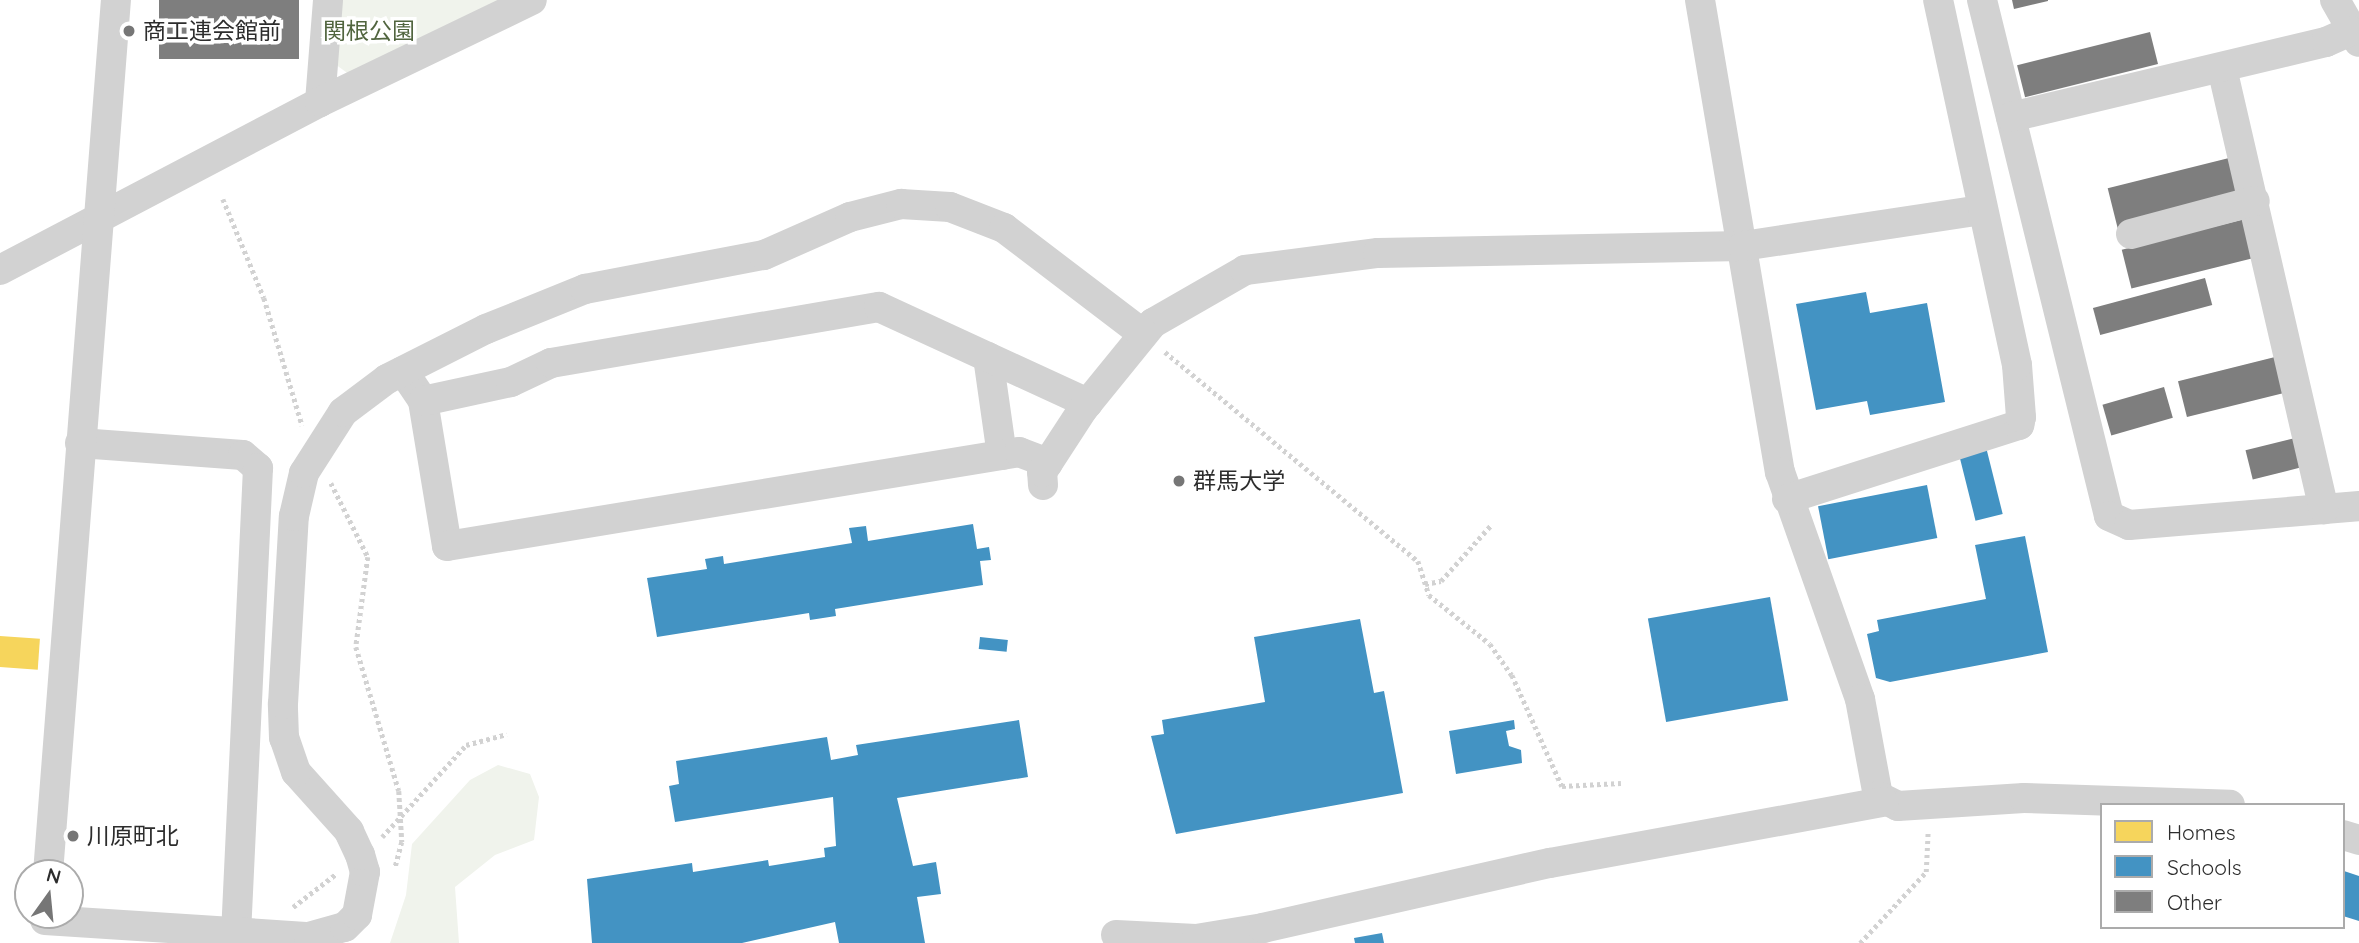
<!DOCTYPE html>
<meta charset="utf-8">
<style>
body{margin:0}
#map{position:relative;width:2359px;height:943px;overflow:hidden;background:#fff;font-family:Quicksand,"Noto Sans JP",sans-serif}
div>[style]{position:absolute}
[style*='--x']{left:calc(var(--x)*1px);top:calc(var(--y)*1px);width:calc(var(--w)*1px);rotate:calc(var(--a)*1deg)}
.green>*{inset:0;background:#f0f3ec}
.homes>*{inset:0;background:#f6d55c;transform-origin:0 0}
.schools>*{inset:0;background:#4393c3;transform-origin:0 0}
.building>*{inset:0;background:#7e7e7e;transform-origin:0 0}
.path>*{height:4.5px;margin-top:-2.25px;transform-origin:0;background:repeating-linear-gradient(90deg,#d2d2d2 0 3.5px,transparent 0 7px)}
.minor>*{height:30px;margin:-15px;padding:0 15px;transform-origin:15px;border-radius:15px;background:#d2d2d2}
.dots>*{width:19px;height:19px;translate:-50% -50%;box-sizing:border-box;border:4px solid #fff;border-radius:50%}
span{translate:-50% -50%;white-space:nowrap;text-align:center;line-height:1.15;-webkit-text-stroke:7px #fff;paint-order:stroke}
.poi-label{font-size:23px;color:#2d2d2d}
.left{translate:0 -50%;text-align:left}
.park-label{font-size:23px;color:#51653f}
.legend{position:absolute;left:2100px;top:803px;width:245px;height:126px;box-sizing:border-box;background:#fff;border:2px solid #ababab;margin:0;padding:9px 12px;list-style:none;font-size:21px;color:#2d2d2d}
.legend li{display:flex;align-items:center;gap:14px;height:35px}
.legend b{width:35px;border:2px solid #ababab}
.north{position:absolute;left:14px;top:859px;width:70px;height:70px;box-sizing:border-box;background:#fff;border:2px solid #ababab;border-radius:50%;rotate:15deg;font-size:19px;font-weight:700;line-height:28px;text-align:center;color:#2d2d2d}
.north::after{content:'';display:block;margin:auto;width:24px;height:32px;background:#767676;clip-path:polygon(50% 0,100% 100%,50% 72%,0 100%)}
</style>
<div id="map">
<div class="green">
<i style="clip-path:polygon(340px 0,505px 0,350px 75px,335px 64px)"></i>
<i style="clip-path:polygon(498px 765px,530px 774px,539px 797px,534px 840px,495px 855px,455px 887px,459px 943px,390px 943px,406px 895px,412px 844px,470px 780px)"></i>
</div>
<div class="homes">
<i style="left:0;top:636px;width:40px;height:31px;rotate:4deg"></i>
</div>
<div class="schools">
<i style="clip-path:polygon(1866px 292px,1870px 313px,1927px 303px,1945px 402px,1870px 415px,1867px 401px,1816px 410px,1796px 304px)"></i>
<i style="left:1986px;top:447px;width:69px;height:28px;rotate:76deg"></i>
<i style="left:1927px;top:485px;width:54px;height:111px;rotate:79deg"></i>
<i style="clip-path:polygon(973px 524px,977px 549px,989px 547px,991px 560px,980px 561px,983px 585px,835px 609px,836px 616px,810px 620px,809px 613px,657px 637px,647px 578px,707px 569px,705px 559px,723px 556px,724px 564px,852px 543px,849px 528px,866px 526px,868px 541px)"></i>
<i style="clip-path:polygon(2025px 536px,2048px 652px,1890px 682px,1876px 678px,1867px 634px,1879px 631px,1877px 620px,1986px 599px,1975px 545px)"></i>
<i style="left:1770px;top:597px;width:105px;height:124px;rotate:80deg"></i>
<i style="clip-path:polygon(1360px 619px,1374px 693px,1384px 691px,1403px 793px,1176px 834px,1151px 736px,1164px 734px,1162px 720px,1265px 702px,1254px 637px)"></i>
<i style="left:980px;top:637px;width:28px;height:12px;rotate:6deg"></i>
<i style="clip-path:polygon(1019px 720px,1028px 777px,897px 798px,913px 866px,936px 862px,941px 894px,917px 897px,925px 943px,839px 943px,835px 922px,742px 943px,592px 943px,587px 879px,692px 863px,693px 872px,768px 860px,769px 866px,825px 857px,824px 848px,836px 846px,833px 797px,675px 822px,669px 786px,679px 784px,676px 761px,827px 737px,831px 760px,858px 755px,856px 745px)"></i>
<i style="clip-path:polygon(1514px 720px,1515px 729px,1506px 731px,1509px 746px,1521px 750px,1522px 763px,1456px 774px,1449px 731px)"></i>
<i style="clip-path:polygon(2344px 871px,2359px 876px,2359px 921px,2343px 916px)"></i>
<i style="clip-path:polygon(1382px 933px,1384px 943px,1355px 943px,1354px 938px)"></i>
</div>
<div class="building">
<i style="left:159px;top:0;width:140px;height:59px"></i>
<i style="clip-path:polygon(2012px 0,2048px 0,2048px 1px,2014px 9px)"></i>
<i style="left:2150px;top:32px;width:33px;height:137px;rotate:76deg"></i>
<i style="left:2229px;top:158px;width:41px;height:125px;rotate:76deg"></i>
<i style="left:2245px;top:219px;width:40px;height:127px;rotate:76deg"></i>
<i style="left:2205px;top:278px;width:28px;height:116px;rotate:75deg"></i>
<i style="left:2275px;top:357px;width:37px;height:100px;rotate:76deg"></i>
<i style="left:2164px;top:387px;width:32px;height:64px;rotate:74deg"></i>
<i style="left:2295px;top:438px;width:30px;height:51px;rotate:76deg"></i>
</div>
<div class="path">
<i style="--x:223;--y:199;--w:107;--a:67.5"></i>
<i style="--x:264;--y:298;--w:133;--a:73.3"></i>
<i style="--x:1165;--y:352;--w:328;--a:39.6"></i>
<i style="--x:1418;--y:561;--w:36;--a:72"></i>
<i style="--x:1429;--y:595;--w:78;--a:38.8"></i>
<i style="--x:1490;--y:644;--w:38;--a:55"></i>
<i style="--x:1512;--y:675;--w:122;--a:65.8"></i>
<i style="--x:1562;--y:786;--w:59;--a:-2.9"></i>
<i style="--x:331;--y:483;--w:83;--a:63.4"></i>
<i style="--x:368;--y:557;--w:91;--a:97.6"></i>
<i style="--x:356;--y:647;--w:150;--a:73.4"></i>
<i style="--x:399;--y:791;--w:51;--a:86.6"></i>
<i style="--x:402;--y:842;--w:27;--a:105"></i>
<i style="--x:1425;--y:584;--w:16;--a:-11"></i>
<i style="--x:1441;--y:581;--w:75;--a:-48.2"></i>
<i style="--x:382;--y:837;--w:125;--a:-47.6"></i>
<i style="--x:466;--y:745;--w:42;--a:-15"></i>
<i style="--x:293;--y:907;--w:54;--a:-37.5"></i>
<i style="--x:1860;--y:943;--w:97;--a:-47.1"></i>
<i style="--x:1926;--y:872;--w:42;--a:-87.3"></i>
</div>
<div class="minor">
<i style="--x:1700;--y:0;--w:479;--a:80.4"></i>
<i style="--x:1780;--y:472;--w:241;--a:70.6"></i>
<i style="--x:1860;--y:699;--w:99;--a:79.5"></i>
<i style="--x:1878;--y:796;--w:22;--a:27"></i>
<i style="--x:1898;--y:806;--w:126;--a:-3.6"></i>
<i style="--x:2024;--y:798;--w:206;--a:1.9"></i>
<i style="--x:1982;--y:0;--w:531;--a:76.17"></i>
<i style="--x:2109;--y:516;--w:22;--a:24"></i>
<i style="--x:2129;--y:525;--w:231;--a:-4.7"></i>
<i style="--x:2335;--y:0;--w:48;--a:60.3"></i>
<i style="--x:2222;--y:68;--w:453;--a:77"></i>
<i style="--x:320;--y:102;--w:102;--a:-85.5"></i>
<i style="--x:2011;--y:117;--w:324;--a:-13.4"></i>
<i style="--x:2326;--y:42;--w:27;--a:-24"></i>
<i style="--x:2131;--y:234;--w:128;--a:-14.9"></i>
<i style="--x:0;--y:270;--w:361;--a:-27.7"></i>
<i style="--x:320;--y:102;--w:235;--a:-25.7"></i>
<i style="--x:988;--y:357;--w:99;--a:81.9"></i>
<i style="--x:403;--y:371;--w:36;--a:56"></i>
<i style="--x:423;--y:401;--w:147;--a:80.6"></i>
<i style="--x:447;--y:546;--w:580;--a:-9.33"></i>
<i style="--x:1019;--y:452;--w:31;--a:21"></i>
<i style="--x:423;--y:401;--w:90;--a:-12.2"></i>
<i style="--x:511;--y:382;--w:44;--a:-25.4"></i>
<i style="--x:551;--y:363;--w:333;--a:-9.7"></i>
<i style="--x:879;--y:307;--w:230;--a:24.7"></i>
<i style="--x:80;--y:443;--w:163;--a:4.2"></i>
<i style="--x:243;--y:455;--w:20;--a:41"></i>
<i style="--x:258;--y:468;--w:476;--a:92.7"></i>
<i style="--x:1043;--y:485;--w:13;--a:-94"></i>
<i style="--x:1042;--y:472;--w:75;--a:-56.9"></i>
<i style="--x:1083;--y:409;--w:111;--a:-50.9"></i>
<i style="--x:1153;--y:323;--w:106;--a:-29.9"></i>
<i style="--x:1245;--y:270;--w:134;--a:-7.3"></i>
<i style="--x:1378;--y:253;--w:365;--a:-1.1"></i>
<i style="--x:1743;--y:246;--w:242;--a:-8.6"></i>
<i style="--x:1787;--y:499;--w:244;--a:-17.7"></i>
<i style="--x:2019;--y:425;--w:8;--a:-76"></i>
<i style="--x:2021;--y:417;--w:52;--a:-94.4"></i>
<i style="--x:2017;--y:365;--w:373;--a:-102.2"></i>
<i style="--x:2343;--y:835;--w:17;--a:17"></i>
<i style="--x:48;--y:873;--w:876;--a:-85.55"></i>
<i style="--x:45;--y:920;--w:265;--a:3.7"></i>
<i style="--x:309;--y:937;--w:37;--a:-16"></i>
<i style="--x:345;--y:927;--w:17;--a:-45"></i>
<i style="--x:357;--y:915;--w:44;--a:-79.5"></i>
<i style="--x:365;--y:872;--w:18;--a:-106"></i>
<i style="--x:360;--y:855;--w:26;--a:-115"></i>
<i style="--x:349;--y:831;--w:79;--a:-131.9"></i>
<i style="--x:296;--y:772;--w:36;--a:-109"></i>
<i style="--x:284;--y:738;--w:34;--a:-92"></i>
<i style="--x:283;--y:704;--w:188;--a:-86.7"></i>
<i style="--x:294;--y:516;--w:44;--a:-76.9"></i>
<i style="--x:304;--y:473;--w:72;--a:-57.4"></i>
<i style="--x:343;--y:412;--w:55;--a:-36.9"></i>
<i style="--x:387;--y:379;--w:111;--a:-26.8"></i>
<i style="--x:486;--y:329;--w:107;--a:-22"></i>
<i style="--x:585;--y:289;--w:182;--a:-10.8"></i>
<i style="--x:764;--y:255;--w:94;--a:-23.8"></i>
<i style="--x:850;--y:217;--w:53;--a:-14.3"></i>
<i style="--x:901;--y:204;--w:49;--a:3.5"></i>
<i style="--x:950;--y:207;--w:58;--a:21.3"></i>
<i style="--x:1004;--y:228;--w:175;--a:37.3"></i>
<i style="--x:1116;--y:935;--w:80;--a:2.9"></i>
<i style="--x:1196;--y:939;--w:68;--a:-9.3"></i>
<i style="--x:1263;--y:928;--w:294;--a:-12.8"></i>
<i style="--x:1550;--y:863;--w:339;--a:-10.4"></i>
</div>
<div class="dots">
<i style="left:129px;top:31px;background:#767676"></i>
<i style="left:1179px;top:481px;background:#767676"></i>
<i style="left:73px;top:836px;background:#767676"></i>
</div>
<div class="poi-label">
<span class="left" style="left:143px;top:31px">商工連会館前</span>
<span class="left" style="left:1193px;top:481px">群馬大学</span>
<span class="left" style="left:87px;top:836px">川原町北</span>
</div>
<div class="park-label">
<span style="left:369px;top:31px">関根公園</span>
</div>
<ul class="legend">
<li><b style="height:19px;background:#f6d55c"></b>Homes</li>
<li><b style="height:19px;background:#4393c3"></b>Schools</li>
<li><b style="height:19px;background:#7e7e7e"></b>Other</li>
</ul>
<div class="north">N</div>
</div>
